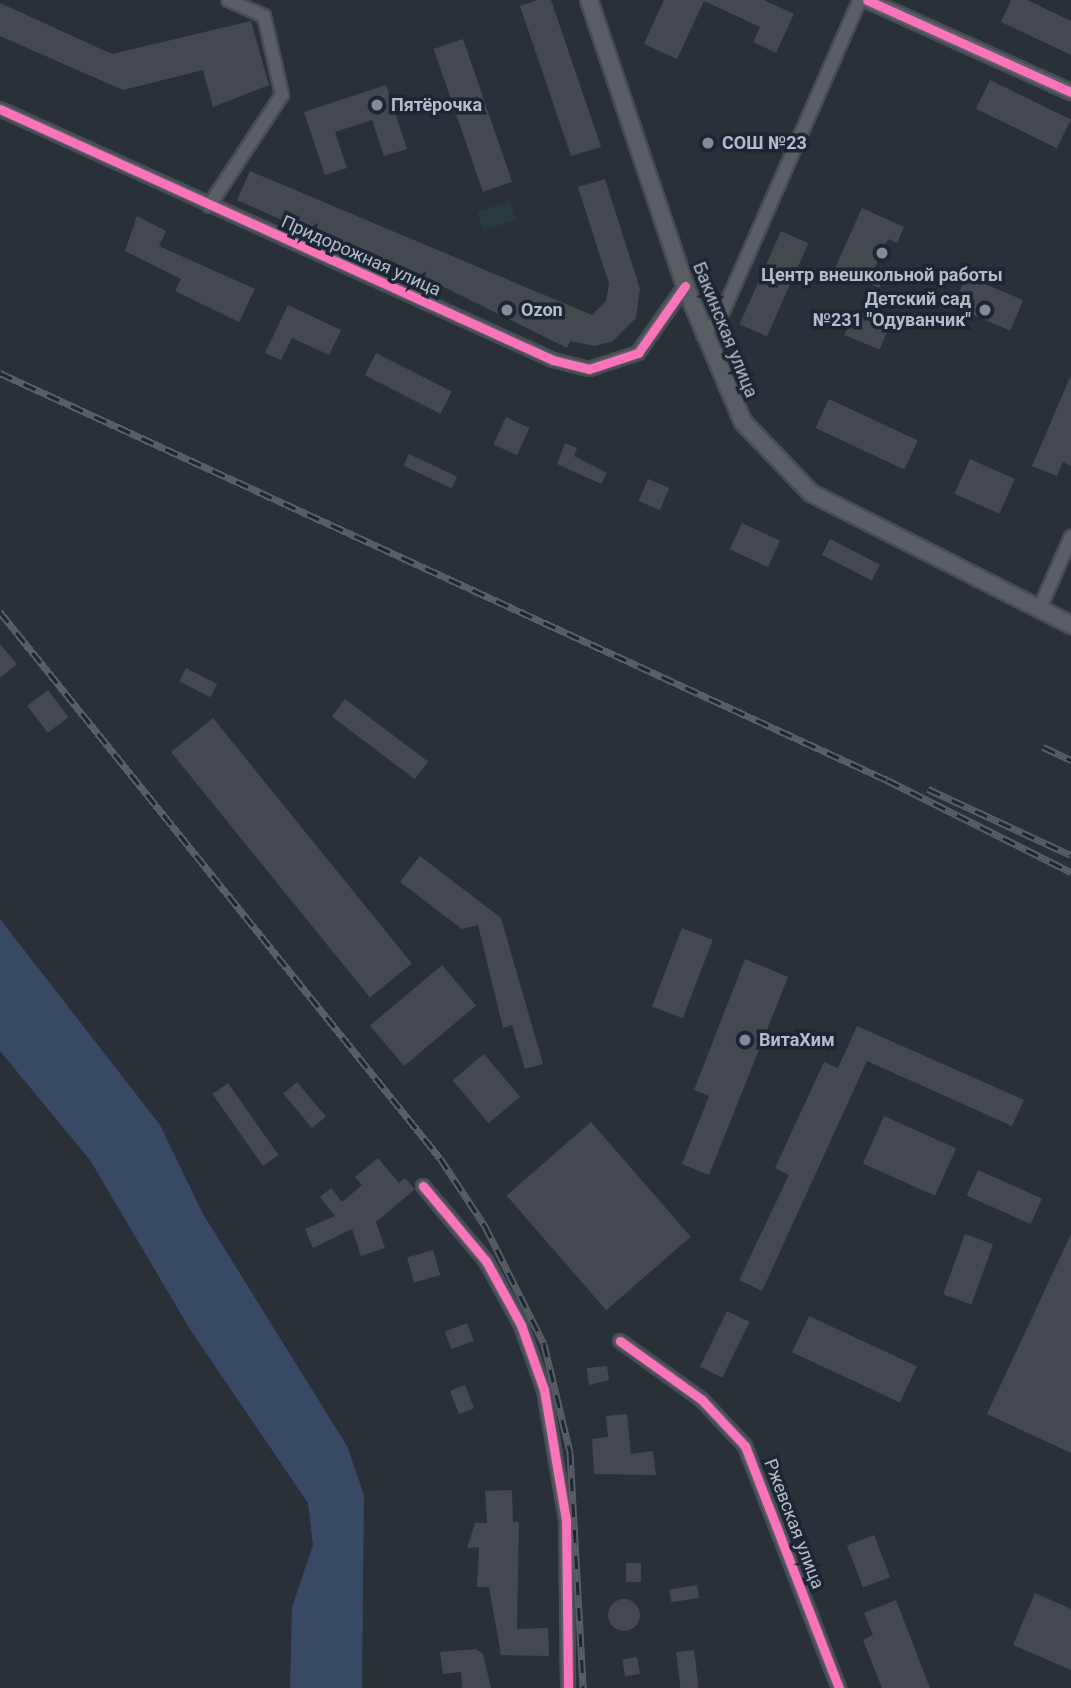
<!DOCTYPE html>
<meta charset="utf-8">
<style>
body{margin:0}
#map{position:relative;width:1071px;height:1688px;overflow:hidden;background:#2a3038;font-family:Roboto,sans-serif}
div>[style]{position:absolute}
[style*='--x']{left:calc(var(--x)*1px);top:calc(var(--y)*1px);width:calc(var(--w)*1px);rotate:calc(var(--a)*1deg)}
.green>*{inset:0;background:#273a3e;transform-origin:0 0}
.water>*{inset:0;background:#384963}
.building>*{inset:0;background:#444950;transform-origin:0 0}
.round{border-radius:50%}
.roads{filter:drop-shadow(2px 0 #484c53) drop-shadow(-2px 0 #484c53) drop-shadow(0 2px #484c53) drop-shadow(0 -2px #484c53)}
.minor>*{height:12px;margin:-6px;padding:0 6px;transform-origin:6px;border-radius:6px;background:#5a5e66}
.tertiary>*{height:14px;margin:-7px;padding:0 7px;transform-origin:7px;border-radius:7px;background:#5a5e66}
.secondary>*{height:16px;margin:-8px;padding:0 8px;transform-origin:8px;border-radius:8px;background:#595d64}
.rail>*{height:7px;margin-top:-3.5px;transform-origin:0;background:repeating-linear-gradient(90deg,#1d2633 0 13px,#595d64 0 26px);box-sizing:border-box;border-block:2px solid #595d64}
.cycleway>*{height:9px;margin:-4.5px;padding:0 4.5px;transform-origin:4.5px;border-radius:4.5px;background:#fb73b8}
.dots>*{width:19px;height:19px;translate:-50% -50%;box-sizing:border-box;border:4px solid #1d2633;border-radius:50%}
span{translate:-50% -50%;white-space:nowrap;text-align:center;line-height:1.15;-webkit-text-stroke:7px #1d2633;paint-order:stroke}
.poi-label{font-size:18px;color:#b4bcc9;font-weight:700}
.left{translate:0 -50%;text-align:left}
.right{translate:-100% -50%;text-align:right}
.street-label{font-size:18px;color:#b4bcc9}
</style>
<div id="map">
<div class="green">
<i style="left:510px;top:201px;width:20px;height:35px;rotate:72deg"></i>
</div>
<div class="water">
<i style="clip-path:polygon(0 919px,160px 1125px,203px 1214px,347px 1446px,364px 1495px,362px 1688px,290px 1688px,292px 1607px,313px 1545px,308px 1503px,191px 1331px,90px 1160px,0 1051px)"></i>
</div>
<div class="building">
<i style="clip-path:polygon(538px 0,551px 0,601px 147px,571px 156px,520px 6px)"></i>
<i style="clip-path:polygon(664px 0,764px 0,794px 14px,776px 53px,753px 42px,760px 27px,704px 1px,677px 59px,644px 44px)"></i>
<i style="clip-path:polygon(1011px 0,1027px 0,1071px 21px,1071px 55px,1001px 22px)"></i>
<i style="clip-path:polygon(0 3px,112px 54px,251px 21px,269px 85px,213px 107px,203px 70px,123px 90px,0 36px)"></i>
<i style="left:463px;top:39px;width:151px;height:31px;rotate:71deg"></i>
<i style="left:990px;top:80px;width:90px;height:32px;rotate:26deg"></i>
<i style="clip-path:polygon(386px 85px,407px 149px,384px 156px,372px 120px,335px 132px,347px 168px,325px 175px,304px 112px)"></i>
<i style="clip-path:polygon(250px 171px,592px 315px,606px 301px,609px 284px,578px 187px,605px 179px,640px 289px,636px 318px,613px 341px,595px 346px,570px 341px,567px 348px,385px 258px,383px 265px,237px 200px)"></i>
<i style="clip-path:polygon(862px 208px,904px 227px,897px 243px,888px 239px,875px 267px,886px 272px,879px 288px,835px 268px)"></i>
<i style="clip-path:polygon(137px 216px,166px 231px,159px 246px,255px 289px,239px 322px,175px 291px,181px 279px,125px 251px)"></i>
<i style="left:781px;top:231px;width:30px;height:102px;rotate:24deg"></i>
<i style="left:966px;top:276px;width:62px;height:33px;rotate:23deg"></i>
<i style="clip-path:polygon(288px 305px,341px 330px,329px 355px,292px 338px,281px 360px,265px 353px)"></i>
<i style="left:853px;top:314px;width:38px;height:23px;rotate:22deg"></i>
<i style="left:376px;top:353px;width:85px;height:25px;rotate:27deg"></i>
<i style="clip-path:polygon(1071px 375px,1071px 466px,1063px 462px,1057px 476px,1032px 466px)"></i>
<i style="left:829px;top:399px;width:98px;height:32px;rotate:25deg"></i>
<i style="left:506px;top:417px;width:26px;height:30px;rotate:25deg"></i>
<i style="clip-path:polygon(565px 443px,577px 448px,574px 456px,607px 473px,601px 484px,557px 464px)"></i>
<i style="left:409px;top:454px;width:53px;height:13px;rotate:25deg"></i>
<i style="left:970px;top:459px;width:49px;height:38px;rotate:24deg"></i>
<i style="left:648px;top:479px;width:23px;height:24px;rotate:23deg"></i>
<i style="left:742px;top:523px;width:42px;height:29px;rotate:25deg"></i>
<i style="left:830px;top:539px;width:56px;height:18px;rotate:27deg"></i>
<i style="clip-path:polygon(0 644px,17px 664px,0 678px)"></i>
<i style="left:186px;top:668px;width:35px;height:15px;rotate:27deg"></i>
<i style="left:48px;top:690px;width:34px;height:26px;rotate:53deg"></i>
<i style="left:345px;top:699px;width:104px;height:22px;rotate:37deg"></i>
<i style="left:213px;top:718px;width:316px;height:54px;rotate:51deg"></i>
<i style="clip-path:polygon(420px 856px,501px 918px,543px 1064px,525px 1069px,512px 1025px,503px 1028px,478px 925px,462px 929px,400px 882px)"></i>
<i style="left:682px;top:928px;width:33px;height:84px;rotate:21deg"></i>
<i style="clip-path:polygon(745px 959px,788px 977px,709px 1175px,682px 1164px,709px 1096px,694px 1090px)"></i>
<i style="left:442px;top:965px;width:53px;height:94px;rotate:50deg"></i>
<i style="clip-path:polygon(857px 1026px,1024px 1100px,1012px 1126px,867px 1061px,762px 1291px,739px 1280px,789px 1175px,775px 1168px,824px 1062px,838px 1068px)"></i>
<i style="left:484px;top:1054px;width:56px;height:41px;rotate:50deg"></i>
<i style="left:297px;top:1082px;width:45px;height:18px;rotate:50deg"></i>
<i style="left:228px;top:1083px;width:88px;height:19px;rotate:55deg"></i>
<i style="left:884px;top:1116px;width:79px;height:52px;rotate:24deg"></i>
<i style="left:591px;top:1122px;width:152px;height:112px;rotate:49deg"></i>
<i style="clip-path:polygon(378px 1158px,399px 1183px,405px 1178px,415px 1189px,376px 1222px,385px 1248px,361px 1256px,352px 1229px,313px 1248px,305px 1229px,335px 1216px,320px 1197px,331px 1188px,342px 1202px,362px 1185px,355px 1177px)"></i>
<i style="left:978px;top:1170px;width:70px;height:28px;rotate:24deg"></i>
<i style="left:965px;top:1234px;width:30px;height:64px;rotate:20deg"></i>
<i style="clip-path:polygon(1071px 1234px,1071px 1453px,987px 1414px)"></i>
<i style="left:433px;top:1250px;width:26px;height:27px;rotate:74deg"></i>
<i style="left:727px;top:1311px;width:25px;height:62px;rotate:26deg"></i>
<i style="left:809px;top:1316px;width:119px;height:40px;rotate:25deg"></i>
<i style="left:467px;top:1323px;width:19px;height:24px;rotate:69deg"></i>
<i style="clip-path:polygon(607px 1366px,609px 1380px,589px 1385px,587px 1368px)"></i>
<i style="left:465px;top:1385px;width:25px;height:16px;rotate:69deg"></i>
<i style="clip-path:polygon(627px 1414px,631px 1454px,653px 1451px,656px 1475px,594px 1474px,592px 1439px,608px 1437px,606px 1416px)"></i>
<i style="clip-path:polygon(512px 1490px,513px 1522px,519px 1522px,517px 1629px,548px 1628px,549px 1656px,501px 1655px,489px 1587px,477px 1587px,479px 1547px,467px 1548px,475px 1523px,487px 1523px,485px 1491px)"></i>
<i style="left:874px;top:1535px;width:45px;height:29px;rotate:69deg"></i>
<i style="left:626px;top:1563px;width:15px;height:19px"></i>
<i style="left:697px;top:1585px;width:13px;height:28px;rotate:81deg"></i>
<i style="clip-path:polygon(1035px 1593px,1071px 1609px,1071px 1670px,1013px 1645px)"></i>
<i class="round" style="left:608px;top:1599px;width:32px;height:32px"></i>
<i style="clip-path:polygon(896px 1600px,930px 1688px,882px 1688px,863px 1640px,873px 1635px,864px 1613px)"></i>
<i style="clip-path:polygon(476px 1649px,483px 1654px,491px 1688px,462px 1688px,461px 1672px,443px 1674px,440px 1652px)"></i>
<i style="left:694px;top:1650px;width:38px;height:18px;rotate:83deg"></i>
<i style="left:637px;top:1657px;width:17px;height:15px;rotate:80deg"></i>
</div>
<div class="roads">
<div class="minor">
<i style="--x:0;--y:109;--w:607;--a:24.41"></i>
<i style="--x:553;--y:360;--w:37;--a:14"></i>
<i style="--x:589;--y:369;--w:52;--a:-18.1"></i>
<i style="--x:638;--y:353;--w:82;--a:-55"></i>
<i style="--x:209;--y:206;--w:133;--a:-56.7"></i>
<i style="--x:282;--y:95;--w:81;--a:-102.8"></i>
<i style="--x:264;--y:16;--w:39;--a:-156"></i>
<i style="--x:703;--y:335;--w:26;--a:-47"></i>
<i style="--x:721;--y:316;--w:345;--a:-66.3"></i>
<i style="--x:1039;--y:610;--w:80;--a:-66.3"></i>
<i style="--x:423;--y:1186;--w:98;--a:50"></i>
<i style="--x:486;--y:1261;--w:73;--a:61.3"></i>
<i style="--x:521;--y:1325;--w:69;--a:70.5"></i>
<i style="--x:544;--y:1390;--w:132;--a:80.4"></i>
<i style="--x:566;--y:1520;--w:168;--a:89.3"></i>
<i style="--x:620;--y:1341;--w:101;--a:35.7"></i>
<i style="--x:702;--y:1400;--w:63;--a:46.9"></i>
<i style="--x:745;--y:1446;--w:260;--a:68.8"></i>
</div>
<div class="tertiary">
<i style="--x:867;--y:0;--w:224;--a:24.3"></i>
</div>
<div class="secondary">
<i style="--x:589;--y:0;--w:302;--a:71.4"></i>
<i style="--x:685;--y:286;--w:148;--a:66.9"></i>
<i style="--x:743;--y:422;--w:98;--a:46.2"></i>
<i style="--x:811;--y:493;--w:292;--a:26.9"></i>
</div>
</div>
<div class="rail">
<i style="--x:0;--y:373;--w:976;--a:24.65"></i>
<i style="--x:887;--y:780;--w:206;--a:26.6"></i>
<i style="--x:0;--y:612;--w:701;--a:51.14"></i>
<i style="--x:440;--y:1158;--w:82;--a:56.5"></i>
<i style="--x:485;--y:1226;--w:132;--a:63.4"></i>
<i style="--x:544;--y:1344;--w:111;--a:76.5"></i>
<i style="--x:570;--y:1452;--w:236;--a:86.8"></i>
<i style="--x:1043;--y:747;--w:31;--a:25"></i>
<i style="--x:928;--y:789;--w:157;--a:24.8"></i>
</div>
<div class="cycleway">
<i style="--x:867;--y:0;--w:224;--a:24.3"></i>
<i style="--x:0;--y:109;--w:607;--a:24.41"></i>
<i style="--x:553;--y:360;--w:37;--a:14"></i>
<i style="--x:589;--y:369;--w:52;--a:-18.1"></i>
<i style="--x:638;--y:353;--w:82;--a:-55"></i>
<i style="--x:423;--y:1186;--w:98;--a:50"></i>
<i style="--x:486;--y:1261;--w:73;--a:61.3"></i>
<i style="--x:521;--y:1325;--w:69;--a:70.5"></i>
<i style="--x:544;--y:1390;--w:132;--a:80.4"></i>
<i style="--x:566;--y:1520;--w:168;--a:89.3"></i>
<i style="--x:620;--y:1341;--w:101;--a:35.7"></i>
<i style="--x:702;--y:1400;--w:63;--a:46.9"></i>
<i style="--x:745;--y:1446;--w:260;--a:68.8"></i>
</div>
<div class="dots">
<i style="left:377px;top:105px;background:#848b96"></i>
<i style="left:708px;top:143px;background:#848b96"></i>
<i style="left:882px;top:253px;background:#848b96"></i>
<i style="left:507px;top:310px;background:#848b96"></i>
<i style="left:985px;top:310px;background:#848b96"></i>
<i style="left:745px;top:1040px;background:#848b96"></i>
</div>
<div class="poi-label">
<span class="left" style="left:391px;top:105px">Пятёрочка</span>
<span class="left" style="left:722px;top:143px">СОШ №23</span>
<span style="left:882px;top:275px">Центр внешкольной работы</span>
<span class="right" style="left:971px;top:310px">Детский сад<br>№231 "Одуванчик"</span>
<span class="left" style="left:521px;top:310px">Ozon</span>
<span class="left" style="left:759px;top:1040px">ВитаХим</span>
</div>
<div class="street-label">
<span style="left:361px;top:256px;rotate:24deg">Придорожная улица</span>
<span style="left:725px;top:330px;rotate:68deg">Бакинская улица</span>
<span style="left:794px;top:1524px;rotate:69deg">Ржевская улица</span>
</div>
</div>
